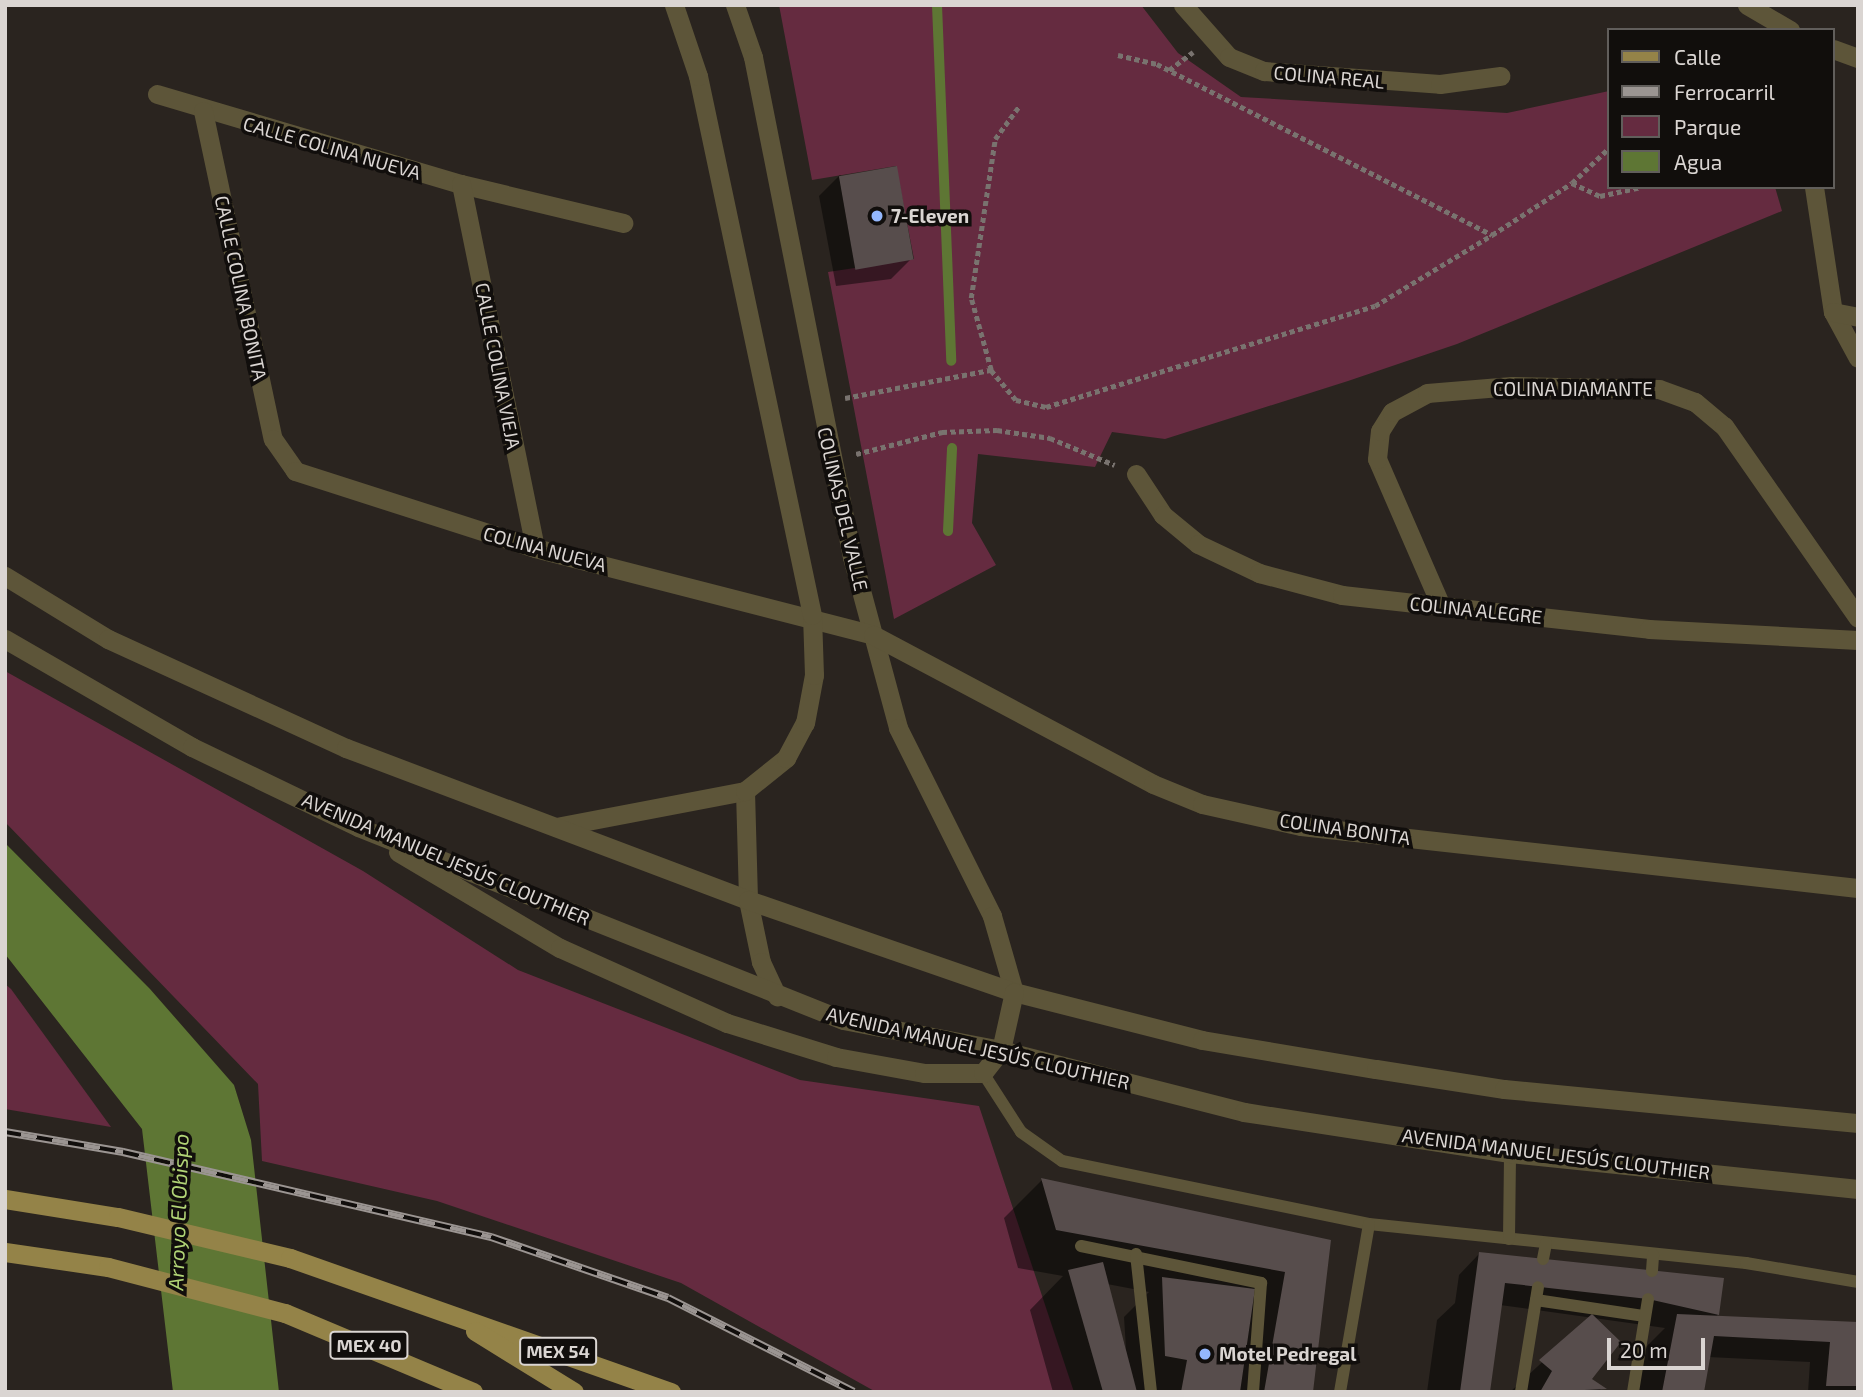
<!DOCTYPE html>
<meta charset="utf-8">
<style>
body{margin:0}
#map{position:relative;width:1863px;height:1397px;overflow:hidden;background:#2a241f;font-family:"Exo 2",sans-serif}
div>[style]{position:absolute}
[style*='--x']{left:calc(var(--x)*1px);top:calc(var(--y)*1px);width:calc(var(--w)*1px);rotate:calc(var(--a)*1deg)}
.green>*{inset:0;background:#652b40}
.water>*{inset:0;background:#5e7634}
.shadow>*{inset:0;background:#0007}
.stream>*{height:10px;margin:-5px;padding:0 5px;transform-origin:5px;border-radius:5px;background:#5e7634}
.building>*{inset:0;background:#574d4c;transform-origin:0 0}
.path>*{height:4.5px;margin-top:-2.25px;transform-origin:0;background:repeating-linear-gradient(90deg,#79736f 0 5px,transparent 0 8.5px)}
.service>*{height:12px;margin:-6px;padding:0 6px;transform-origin:6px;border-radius:6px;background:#5d5539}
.minor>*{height:19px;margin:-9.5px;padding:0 9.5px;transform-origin:9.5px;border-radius:9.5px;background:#5d5539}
.tertiary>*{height:19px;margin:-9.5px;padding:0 9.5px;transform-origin:9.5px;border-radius:9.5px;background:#5d5539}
.primary>*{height:19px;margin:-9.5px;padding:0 9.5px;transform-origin:9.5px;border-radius:9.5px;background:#948348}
.rail>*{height:8px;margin-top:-4px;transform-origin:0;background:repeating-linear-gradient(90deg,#110e0c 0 16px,#9b9592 0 32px);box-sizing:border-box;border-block:2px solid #9b9592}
.dots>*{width:19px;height:19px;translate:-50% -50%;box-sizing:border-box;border:4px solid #110e0c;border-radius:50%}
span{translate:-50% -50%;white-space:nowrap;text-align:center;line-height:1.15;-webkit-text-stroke:7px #110e0c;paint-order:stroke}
.shield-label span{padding:2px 5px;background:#110e0c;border:2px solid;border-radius:5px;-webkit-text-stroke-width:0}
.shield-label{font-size:18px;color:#dad5d2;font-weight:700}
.street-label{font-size:19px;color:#dad5d2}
.poi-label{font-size:19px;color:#dad5d2;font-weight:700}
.left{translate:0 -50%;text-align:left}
.water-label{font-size:21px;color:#b1d476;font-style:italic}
.frame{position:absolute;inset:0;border:7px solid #dad5d2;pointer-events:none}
.legend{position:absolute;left:1607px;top:28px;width:228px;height:161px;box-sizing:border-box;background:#110e0c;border:2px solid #615e5b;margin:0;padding:9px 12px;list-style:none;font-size:21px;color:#dad5d2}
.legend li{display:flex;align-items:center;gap:14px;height:35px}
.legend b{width:35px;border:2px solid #615e5b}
.scale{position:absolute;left:1607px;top:1338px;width:98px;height:32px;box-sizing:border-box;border:4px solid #dad5d2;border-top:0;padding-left:9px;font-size:21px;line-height:24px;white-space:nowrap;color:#dad5d2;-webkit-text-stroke:5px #110e0c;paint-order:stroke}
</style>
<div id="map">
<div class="green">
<i style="clip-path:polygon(779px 5px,1141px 5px,1178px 53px,1241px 97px,1507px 113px,1609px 91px,1609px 187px,1775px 187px,1782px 211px,1457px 344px,1348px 381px,1165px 439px,1112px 432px,1095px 467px,978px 454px,972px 523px,996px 565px,894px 619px,828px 272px,914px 259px,896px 166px,812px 180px)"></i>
<i style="clip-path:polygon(5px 671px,363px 871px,518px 970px,800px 1080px,979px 1106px,1074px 1392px,876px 1392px,681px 1283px,437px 1201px,262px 1161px,258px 1084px,5px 822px)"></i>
<i style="clip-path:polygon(5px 984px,11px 989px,111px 1127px,5px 1109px)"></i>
</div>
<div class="water">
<i style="clip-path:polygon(5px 843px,150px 989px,234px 1085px,251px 1140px,279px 1392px,173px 1392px,142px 1129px,5px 954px)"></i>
</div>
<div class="shadow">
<i style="clip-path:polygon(840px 175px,912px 258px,891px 279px,836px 286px,819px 196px)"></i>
<i style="clip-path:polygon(evenodd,1042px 1180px,1329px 1241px,1311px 1392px,1053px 1392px,1030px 1310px,1063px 1276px,1018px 1268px,1004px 1218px,1042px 1180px,1107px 1284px,1149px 1292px,1124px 1317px,1126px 1349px,1107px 1284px)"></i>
<i style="clip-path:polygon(1479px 1254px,1722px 1280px,1717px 1317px,1858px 1324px,1858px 1390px,1808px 1392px,1810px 1362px,1708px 1357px,1702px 1392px,1631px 1392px,1638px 1355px,1665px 1328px,1500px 1305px,1489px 1392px,1427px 1392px,1437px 1320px,1455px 1303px,1459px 1275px)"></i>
<i style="clip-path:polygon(1592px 1316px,1590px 1379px,1603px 1392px,1510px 1392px)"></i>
</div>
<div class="stream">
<i style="--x:937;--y:5;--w:356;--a:87.7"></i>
<i style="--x:948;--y:531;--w:83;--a:-87.2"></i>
</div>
<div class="building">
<i style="left:897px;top:166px;width:95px;height:59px;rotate:80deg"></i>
<i style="clip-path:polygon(1041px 1178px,1331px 1240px,1313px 1392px,1264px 1392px,1285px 1272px,1056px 1230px)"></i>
<i style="clip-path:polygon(1479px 1252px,1724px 1278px,1719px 1315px,1648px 1299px,1505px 1283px,1490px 1392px,1460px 1392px)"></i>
<i style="clip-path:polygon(1103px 1262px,1137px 1392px,1103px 1392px,1068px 1270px)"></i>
<i style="clip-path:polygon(1162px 1277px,1255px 1289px,1240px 1392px,1181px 1392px,1187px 1360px,1165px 1356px)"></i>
<i style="clip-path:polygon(1592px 1314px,1621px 1342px,1592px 1379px,1607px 1389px,1540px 1392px,1552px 1371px,1539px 1360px)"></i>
<i style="clip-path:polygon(1677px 1314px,1858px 1322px,1858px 1386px,1826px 1386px,1830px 1342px,1714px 1336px,1704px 1392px,1662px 1392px)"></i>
</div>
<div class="path">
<i style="--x:1118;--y:55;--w:40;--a:13"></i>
<i style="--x:1157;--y:64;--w:376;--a:27"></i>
<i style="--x:1492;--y:235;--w:95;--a:-33"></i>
<i style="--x:1572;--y:183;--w:51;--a:-43.4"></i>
<i style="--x:1169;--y:70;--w:30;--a:-37"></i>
<i style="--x:1572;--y:183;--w:31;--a:25"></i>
<i style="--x:1600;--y:196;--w:42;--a:-12.4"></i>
<i style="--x:991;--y:370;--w:75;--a:-105.5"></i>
<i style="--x:971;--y:298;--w:161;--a:-81.4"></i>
<i style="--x:995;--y:139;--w:42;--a:-53.7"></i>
<i style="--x:845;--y:398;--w:149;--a:-10.9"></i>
<i style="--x:991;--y:370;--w:39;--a:50"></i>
<i style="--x:1016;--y:400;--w:31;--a:13"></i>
<i style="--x:1046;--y:407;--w:344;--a:-17.1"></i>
<i style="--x:1375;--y:306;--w:137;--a:-31.3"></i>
<i style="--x:856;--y:454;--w:89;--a:-14.3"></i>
<i style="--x:942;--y:432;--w:55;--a:-2.1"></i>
<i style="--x:997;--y:430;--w:54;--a:8.6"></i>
<i style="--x:1050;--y:438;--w:70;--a:22.6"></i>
</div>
<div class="service">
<i style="--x:983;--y:1073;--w:70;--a:57.2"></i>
<i style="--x:1021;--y:1132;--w:50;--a:35.3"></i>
<i style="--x:1062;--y:1161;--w:313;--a:11.6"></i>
<i style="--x:1369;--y:1224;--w:379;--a:5.9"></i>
<i style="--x:1746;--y:1263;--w:114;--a:9.6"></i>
<i style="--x:1509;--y:1239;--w:86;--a:-89.3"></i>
<i style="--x:1081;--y:1246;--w:184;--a:11.6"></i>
<i style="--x:1261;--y:1283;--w:109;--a:94.2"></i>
<i style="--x:1136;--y:1254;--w:139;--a:83.8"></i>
<i style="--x:1543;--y:1259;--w:16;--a:-79"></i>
<i style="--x:1652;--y:1271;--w:16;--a:-86"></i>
<i style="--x:1536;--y:1300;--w:110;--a:8.4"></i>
<i style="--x:1340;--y:1392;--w:170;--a:-80.2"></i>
<i style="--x:1521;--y:1392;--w:106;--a:-80.8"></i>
<i style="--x:1633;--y:1392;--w:94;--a:-80.8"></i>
</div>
<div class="minor">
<i style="--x:735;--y:5;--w:55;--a:70.9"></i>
<i style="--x:753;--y:57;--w:510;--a:78.8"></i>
<i style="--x:852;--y:557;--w:177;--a:74.9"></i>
<i style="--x:898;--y:728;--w:210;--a:63.4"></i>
<i style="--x:992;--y:916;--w:79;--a:73.9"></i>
<i style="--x:1183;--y:5;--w:69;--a:48.5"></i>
<i style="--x:1229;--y:57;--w:38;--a:22"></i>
<i style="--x:1264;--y:71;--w:176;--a:4.2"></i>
<i style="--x:1440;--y:84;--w:61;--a:-7.6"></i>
<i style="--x:1747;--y:5;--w:50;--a:30.2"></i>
<i style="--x:1833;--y:49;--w:27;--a:20"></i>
<i style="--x:157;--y:94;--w:317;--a:16.5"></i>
<i style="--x:461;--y:184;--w:167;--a:13.5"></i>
<i style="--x:203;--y:111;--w:335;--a:78"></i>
<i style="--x:273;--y:439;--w:39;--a:55"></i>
<i style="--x:295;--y:471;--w:252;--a:17.8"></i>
<i style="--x:535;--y:548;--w:349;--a:14.4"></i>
<i style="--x:873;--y:635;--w:317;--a:28"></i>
<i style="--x:1153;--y:784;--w:53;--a:22.2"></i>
<i style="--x:1202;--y:804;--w:101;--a:12.5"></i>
<i style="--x:1301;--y:826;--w:560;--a:6.35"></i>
<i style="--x:461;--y:184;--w:371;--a:78.5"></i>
<i style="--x:1814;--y:187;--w:126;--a:81.4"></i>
<i style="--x:1833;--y:312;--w:52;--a:61.5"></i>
<i style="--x:1833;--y:312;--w:25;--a:11"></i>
<i style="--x:1136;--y:474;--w:49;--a:56.6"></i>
<i style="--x:1163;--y:515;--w:45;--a:39.6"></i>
<i style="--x:1198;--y:544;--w:68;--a:25.4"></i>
<i style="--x:1259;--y:573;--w:86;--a:14.8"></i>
<i style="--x:1342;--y:595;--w:309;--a:6.3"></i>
<i style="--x:1649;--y:629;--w:209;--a:3"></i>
<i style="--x:1441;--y:606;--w:160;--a:-113.5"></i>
<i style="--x:1377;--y:459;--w:28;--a:-84"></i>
<i style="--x:1380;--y:431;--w:22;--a:-58"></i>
<i style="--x:1392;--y:412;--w:40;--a:-28"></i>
<i style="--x:1427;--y:393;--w:85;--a:-4.7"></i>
<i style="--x:1512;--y:386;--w:147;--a:1.2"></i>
<i style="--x:1659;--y:389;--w:38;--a:20"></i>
<i style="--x:1695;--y:402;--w:38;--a:40"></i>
<i style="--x:1724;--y:426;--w:234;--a:55.1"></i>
<i style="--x:745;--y:791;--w:109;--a:88.4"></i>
<i style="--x:748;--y:900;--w:63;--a:78.2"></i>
<i style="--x:761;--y:962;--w:38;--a:65"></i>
<i style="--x:556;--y:827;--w:192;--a:-10.8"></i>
<i style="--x:745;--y:791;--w:53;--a:-38.8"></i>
<i style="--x:786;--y:758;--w:40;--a:-62"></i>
<i style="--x:805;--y:723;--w:49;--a:-79.4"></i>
<i style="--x:814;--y:675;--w:60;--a:-91.9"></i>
<i style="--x:812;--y:615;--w:551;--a:-101.94"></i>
<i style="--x:698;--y:76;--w:75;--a:-108.7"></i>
</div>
<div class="tertiary">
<i style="--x:5;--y:576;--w:121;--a:31.5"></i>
<i style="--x:108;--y:639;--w:262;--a:24.6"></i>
<i style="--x:346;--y:748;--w:430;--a:20.7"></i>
<i style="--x:748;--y:900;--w:281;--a:19.1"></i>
<i style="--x:1014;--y:992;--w:194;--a:14.3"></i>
<i style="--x:1202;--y:1040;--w:176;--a:9.5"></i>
<i style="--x:1376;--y:1069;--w:130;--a:8.9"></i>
<i style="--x:1504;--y:1089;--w:356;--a:5.5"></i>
<i style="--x:5;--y:639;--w:216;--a:30"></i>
<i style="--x:192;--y:747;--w:184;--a:25.7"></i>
<i style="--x:358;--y:827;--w:522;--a:21.7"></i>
<i style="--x:843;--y:1020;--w:161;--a:10.8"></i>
<i style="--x:1001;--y:1050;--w:251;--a:14.3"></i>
<i style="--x:1244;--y:1112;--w:269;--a:8.8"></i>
<i style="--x:1510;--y:1153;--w:350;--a:5.9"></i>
<i style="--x:398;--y:852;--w:188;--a:30.7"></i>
<i style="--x:560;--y:948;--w:183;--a:24.2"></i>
<i style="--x:727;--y:1023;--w:114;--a:17.3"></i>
<i style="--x:836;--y:1057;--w:89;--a:10.3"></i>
<i style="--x:924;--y:1073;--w:59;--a:0"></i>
<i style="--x:983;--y:1073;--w:29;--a:-52"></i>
<i style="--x:1001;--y:1050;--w:59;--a:-77.4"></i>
</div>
<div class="primary">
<i style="--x:5;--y:1199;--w:114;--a:9.1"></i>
<i style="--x:118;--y:1217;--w:177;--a:13.4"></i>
<i style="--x:290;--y:1258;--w:404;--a:19.4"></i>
<i style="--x:5;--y:1252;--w:104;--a:8.3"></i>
<i style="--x:108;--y:1267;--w:183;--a:14.6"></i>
<i style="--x:285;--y:1313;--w:204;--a:22.8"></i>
<i style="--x:475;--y:1331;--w:116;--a:31.6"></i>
</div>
<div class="rail">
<i style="--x:5;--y:1132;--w:120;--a:9.6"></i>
<i style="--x:123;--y:1152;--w:378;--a:13"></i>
<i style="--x:491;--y:1237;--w:187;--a:19"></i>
<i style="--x:668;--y:1298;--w:208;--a:26.8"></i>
</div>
<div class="dots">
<i style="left:877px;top:216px;background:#94b7fd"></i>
<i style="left:1205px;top:1354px;background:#94b7fd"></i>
</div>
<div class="shield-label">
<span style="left:369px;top:1345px">MEX 40</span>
<span style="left:558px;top:1351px">MEX 54</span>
</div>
<div class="street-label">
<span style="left:1329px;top:77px;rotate:5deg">COLINA REAL</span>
<span style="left:332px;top:148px;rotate:16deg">CALLE COLINA NUEVA</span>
<span style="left:241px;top:288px;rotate:78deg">CALLE COLINA BONITA</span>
<span style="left:498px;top:366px;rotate:79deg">CALLE COLINA VIEJA</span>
<span style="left:1573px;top:389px">COLINA DIAMANTE</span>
<span style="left:843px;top:509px;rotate:77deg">COLINAS DEL VALLE</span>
<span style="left:545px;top:549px;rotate:15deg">COLINA NUEVA</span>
<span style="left:1476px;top:610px;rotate:6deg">COLINA ALEGRE</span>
<span style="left:1345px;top:829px;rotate:8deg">COLINA BONITA</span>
<span style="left:446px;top:859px;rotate:23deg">AVENIDA MANUEL JESÚS CLOUTHIER</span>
<span style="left:978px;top:1048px;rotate:13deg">AVENIDA MANUEL JESÚS CLOUTHIER</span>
<span style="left:1556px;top:1154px;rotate:7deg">AVENIDA MANUEL JESÚS CLOUTHIER</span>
</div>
<div class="poi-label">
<span class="left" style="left:891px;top:216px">7-Eleven</span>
<span class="left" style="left:1219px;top:1354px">Motel Pedregal</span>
</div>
<div class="water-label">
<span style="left:178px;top:1212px;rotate:-88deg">Arroyo El Obispo</span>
</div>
<div class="frame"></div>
<ul class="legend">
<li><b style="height:9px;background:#948348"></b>Calle</li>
<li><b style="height:9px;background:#9b9592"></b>Ferrocarril</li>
<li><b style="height:19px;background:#652b40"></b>Parque</li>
<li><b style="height:19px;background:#5e7634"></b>Agua</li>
</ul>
<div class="scale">20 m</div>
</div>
